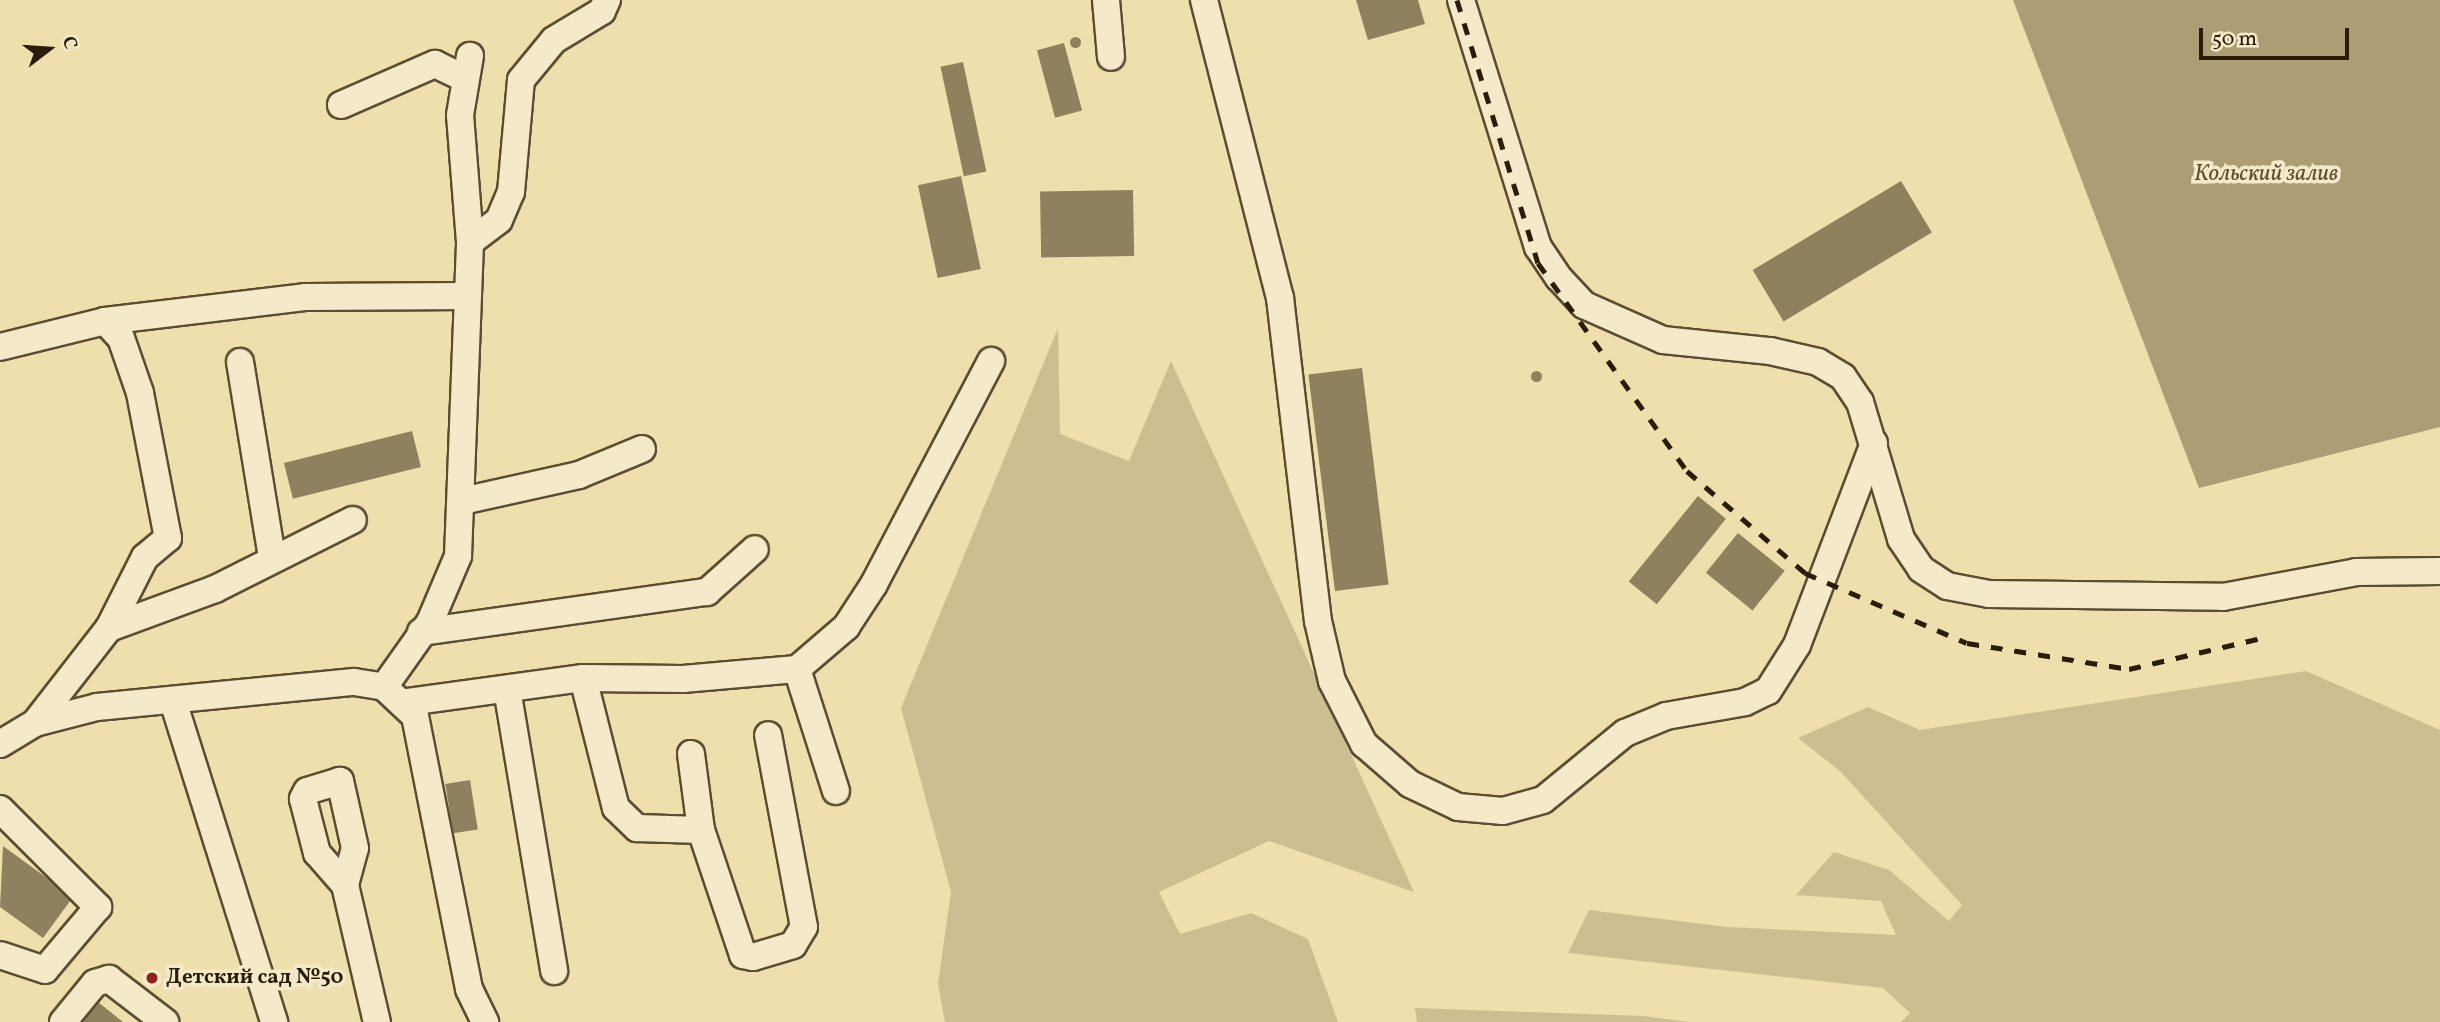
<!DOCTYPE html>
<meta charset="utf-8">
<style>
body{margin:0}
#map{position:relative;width:2440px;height:1022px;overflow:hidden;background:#eedfad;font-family:Vollkorn,serif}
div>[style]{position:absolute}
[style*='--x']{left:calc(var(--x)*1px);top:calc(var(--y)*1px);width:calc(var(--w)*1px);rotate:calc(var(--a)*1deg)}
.green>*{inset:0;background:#cdbe91}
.water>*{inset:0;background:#ac9d75}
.building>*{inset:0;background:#90815e;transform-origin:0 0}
.round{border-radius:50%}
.roads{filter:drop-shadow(2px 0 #5c4d32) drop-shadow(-2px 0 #5c4d32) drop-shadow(0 2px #5c4d32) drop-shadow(0 -2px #5c4d32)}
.minor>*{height:26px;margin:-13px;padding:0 13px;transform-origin:13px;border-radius:13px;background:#f4eaca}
.rail>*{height:5px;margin-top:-2.5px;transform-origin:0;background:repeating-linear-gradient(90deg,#2b1c09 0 12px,transparent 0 24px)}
.dots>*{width:19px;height:19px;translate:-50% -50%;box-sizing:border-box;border:4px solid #f4eaca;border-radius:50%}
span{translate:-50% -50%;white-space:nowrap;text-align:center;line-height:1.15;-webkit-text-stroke:7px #f4eaca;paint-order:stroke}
.poi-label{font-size:21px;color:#2b1c09;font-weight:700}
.left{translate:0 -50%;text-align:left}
.water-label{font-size:23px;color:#5f5034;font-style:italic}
.north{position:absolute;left:14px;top:14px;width:70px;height:70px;-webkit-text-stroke:5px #f4eaca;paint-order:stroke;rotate:73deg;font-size:19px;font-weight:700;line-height:28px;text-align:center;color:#2b1c09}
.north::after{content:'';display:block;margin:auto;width:24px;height:32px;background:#2b1c09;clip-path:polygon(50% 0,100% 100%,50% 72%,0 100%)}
.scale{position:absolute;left:2199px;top:28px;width:150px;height:32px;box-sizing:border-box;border:4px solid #2b1c09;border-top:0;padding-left:9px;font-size:21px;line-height:24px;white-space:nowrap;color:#2b1c09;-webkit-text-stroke:5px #f4eaca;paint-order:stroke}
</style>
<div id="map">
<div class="green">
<i style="clip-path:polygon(1058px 328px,1060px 434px,1129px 461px,1171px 361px,1414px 892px,1269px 841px,1159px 892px,1180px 934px,1251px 913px,1308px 939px,1338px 1022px,945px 1022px,938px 984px,951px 892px,901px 708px)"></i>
<i style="clip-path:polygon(2306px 671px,2440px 730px,2440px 1022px,1901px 1022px,1910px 1013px,1883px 988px,1568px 953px,1589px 910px,1727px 927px,1896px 935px,1881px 901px,1796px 895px,1834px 852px,1889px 870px,1949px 921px,1962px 905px,1840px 771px,1798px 738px,1868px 707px,1920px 730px)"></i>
<i style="clip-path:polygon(1415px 1008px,1643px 1016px,1690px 1022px,1417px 1022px)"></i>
</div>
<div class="water">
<i style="clip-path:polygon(2013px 0,2440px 0,2440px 427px,2199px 488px)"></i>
</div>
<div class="building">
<i style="clip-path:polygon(1356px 0,1418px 0,1425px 24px,1368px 40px)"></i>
<i class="round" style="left:1069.5px;top:36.5px;width:11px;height:11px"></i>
<i style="left:1064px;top:43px;width:70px;height:28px;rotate:75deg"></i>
<i style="left:963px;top:62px;width:112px;height:23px;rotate:78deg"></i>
<i style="left:961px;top:176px;width:95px;height:44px;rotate:78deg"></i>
<i style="left:1901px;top:181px;width:60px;height:173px;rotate:59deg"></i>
<i style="left:1133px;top:190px;width:66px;height:93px;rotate:89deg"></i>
<i style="left:1362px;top:368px;width:218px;height:54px;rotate:83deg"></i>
<i class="round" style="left:1530.5px;top:370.5px;width:11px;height:11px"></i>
<i style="left:412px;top:431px;width:37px;height:132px;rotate:76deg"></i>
<i style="left:1698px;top:496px;width:36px;height:110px;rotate:39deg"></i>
<i style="left:1738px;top:533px;width:60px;height:51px;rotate:39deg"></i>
<i style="left:470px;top:780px;width:50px;height:25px;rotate:81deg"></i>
<i style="clip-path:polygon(3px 846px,73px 897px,43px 938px,0 907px)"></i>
<i style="clip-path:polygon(98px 1002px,123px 1022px,81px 1022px)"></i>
</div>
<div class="roads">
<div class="minor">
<i style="--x:1106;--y:0;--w:57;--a:85"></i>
<i style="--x:1204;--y:0;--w:308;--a:75.7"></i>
<i style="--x:1280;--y:298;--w:325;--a:83.3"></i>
<i style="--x:1318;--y:621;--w:62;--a:76.9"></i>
<i style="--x:1332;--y:681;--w:71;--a:63.1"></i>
<i style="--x:1364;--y:744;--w:61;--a:41"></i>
<i style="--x:1410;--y:784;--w:53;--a:25.6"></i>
<i style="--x:1458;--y:807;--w:45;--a:5.1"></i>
<i style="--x:1503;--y:811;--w:41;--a:-15.4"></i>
<i style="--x:1543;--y:800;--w:106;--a:-39.3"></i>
<i style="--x:1625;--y:733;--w:44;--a:-22.5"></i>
<i style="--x:1666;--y:716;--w:80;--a:-10"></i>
<i style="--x:1745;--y:702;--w:25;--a:-26"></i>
<i style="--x:1768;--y:691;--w:54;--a:-57.8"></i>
<i style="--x:1797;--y:645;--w:216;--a:-69.1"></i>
<i style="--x:1461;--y:0;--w:259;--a:72.7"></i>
<i style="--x:1538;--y:247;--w:37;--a:56"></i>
<i style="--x:1559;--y:278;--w:37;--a:47"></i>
<i style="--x:1584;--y:305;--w:86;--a:23.9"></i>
<i style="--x:1663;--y:340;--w:108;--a:5.9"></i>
<i style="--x:1770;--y:351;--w:49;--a:12.9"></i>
<i style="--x:1818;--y:362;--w:29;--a:31"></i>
<i style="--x:1843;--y:377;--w:30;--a:56"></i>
<i style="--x:1860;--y:402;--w:143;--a:73.3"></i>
<i style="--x:1901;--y:539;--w:36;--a:56"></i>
<i style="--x:1921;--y:569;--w:31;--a:33"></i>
<i style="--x:1947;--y:586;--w:43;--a:10.8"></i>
<i style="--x:1989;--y:594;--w:234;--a:0.7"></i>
<i style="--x:2223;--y:597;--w:135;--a:-10.6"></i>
<i style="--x:2356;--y:572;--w:84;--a:-0.7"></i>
<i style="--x:341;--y:105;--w:103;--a:-23.6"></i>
<i style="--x:435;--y:64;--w:34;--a:26"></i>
<i style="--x:470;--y:242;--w:36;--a:-37"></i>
<i style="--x:499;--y:220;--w:30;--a:-67"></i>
<i style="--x:511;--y:192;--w:112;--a:-84.9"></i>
<i style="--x:521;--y:80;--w:52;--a:-50.5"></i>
<i style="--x:554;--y:40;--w:56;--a:-31.1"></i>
<i style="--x:602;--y:11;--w:12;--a:-66"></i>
<i style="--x:105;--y:321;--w:201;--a:-6.8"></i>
<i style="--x:305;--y:297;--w:161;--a:-0.4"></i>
<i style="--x:0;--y:347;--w:108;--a:-13.9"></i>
<i style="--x:105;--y:321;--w:23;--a:47"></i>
<i style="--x:121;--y:338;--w:58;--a:70.9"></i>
<i style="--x:140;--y:393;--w:148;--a:79.1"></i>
<i style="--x:168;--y:538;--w:30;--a:140"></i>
<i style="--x:145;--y:557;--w:80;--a:116.9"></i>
<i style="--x:240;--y:362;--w:199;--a:80.7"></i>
<i style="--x:462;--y:501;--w:120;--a:-12.5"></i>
<i style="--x:579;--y:475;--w:68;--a:-22.4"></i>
<i style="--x:421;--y:632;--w:289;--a:-8"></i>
<i style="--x:707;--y:592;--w:64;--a:-41.9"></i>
<i style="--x:797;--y:669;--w:128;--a:72.3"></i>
<i style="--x:583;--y:678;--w:134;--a:75.8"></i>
<i style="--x:616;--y:808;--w:29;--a:44"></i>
<i style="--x:637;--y:828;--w:64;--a:1.8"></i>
<i style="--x:384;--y:687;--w:80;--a:-54.7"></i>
<i style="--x:430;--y:622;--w:72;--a:-67"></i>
<i style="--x:458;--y:556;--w:314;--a:-87.8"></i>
<i style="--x:470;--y:242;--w:127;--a:-94.5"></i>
<i style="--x:460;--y:115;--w:60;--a:-80.4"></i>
<i style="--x:507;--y:689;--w:286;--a:80.5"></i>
<i style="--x:173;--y:701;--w:337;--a:72.5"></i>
<i style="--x:408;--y:702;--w:177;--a:-7.8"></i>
<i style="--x:583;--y:678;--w:100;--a:0.6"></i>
<i style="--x:683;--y:679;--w:114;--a:-5"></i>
<i style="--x:797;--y:669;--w:65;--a:-40.6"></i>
<i style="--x:846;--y:627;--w:51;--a:-56.9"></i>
<i style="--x:874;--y:584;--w:252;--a:-62.3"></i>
<i style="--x:35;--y:723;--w:120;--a:-52.1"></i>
<i style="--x:109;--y:628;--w:113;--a:-20.2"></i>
<i style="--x:215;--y:589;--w:154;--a:-26.6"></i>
<i style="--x:0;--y:744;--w:41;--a:-31"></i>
<i style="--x:35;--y:723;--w:64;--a:-14.5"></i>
<i style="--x:97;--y:707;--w:258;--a:-5.6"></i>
<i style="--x:354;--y:682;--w:30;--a:9"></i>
<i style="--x:384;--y:687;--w:42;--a:43.1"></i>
<i style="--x:415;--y:716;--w:278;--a:78.8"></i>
<i style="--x:469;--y:989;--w:37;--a:64"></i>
<i style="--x:691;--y:754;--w:77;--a:82.5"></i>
<i style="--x:701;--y:830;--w:132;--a:71.4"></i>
<i style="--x:743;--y:955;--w:10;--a:11"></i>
<i style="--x:753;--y:957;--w:42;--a:-16.7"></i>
<i style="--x:793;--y:945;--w:21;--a:-59"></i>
<i style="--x:804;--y:927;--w:195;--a:-100.6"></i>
<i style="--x:0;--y:809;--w:139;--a:45"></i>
<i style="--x:98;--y:907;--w:82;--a:130.1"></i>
<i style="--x:45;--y:970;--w:47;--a:-161.6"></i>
<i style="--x:345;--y:885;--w:38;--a:-75"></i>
<i style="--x:355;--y:848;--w:69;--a:-102.6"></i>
<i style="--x:340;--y:781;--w:34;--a:163"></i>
<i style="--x:307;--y:791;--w:9;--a:117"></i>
<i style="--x:303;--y:799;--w:56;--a:75.5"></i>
<i style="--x:317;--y:853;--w:43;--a:48.8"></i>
<i style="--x:345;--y:885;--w:141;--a:76.9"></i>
<i style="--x:63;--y:1022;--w:50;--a:-50.6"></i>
<i style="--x:95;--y:983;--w:15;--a:-16"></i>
<i style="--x:109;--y:979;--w:71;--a:37.5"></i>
</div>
</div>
<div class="rail">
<i style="--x:1457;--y:0;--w:275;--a:72.9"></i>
<i style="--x:1538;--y:263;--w:256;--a:54.4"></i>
<i style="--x:1687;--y:471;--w:156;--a:40.8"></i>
<i style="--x:1805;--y:573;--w:176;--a:23.4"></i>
<i style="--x:1967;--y:643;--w:164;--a:9.1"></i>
<i style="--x:2129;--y:669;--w:136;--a:-13.2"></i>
</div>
<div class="dots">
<i style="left:152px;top:978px;background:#8f2418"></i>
</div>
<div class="poi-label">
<span class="left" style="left:166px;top:978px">Детский сад №50</span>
</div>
<div class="water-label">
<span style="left:2266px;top:174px">Кольский залив</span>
</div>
<div class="north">С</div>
<div class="scale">50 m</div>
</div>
